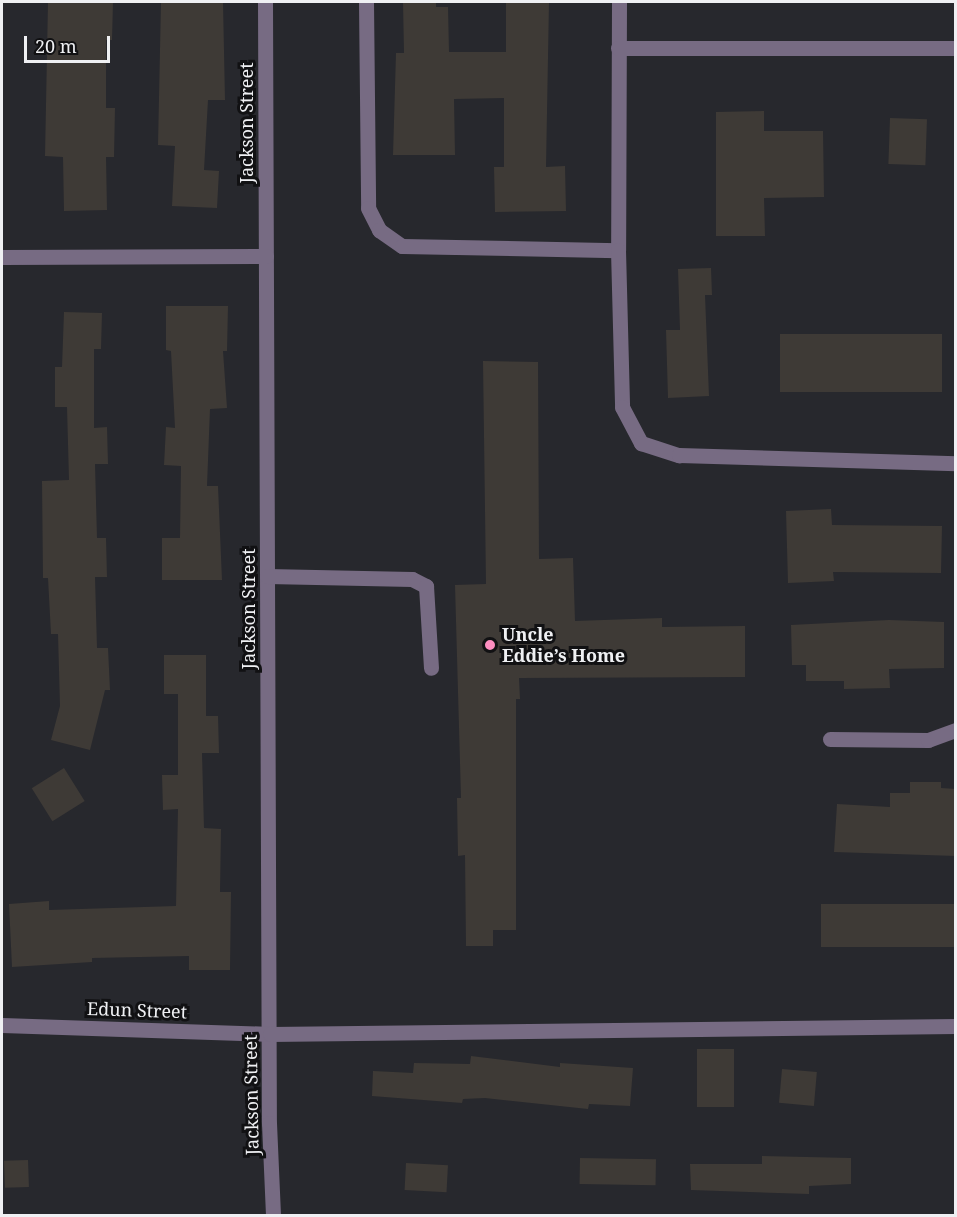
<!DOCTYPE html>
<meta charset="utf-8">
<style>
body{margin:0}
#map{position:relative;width:957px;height:1217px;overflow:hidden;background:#27282d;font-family:"Noto Serif",serif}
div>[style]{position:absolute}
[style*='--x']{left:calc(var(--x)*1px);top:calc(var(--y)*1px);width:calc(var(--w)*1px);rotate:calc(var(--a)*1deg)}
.building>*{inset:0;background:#3e3a36;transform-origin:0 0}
.minor>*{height:15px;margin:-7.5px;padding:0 7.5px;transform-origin:7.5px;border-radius:7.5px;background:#776b83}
.dots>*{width:16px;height:16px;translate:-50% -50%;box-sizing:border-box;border:3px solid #111113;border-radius:50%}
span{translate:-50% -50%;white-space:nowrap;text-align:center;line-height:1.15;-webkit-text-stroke:6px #111113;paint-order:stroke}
.street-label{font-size:18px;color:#eff0f3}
.poi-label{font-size:18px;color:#eff0f3;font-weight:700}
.left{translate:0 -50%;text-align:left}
.frame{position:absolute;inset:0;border:3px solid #eff0f3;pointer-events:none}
.scale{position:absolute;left:24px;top:36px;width:86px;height:27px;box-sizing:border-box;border:3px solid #eff0f3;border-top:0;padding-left:8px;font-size:18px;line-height:21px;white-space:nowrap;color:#eff0f3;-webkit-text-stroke:4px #111113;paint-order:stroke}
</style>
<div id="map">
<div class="building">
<i style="clip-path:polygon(48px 2px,113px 2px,112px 40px,106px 40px,106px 108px,115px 108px,114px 157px,106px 157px,107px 210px,64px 211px,63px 157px,45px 156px)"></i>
<i style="clip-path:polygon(161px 2px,223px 2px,225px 100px,208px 100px,204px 170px,219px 171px,217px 208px,172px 206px,175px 146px,158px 145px)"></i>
<i style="clip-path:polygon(403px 2px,436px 2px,436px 7px,448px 7px,449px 52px,506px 52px,506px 2px,549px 2px,546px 167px,565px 166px,566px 211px,495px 212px,494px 167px,504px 167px,504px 98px,454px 99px,455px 155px,393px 155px,396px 53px,404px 53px)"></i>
<i style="clip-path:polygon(764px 111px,764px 131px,823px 131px,824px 197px,764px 198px,765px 236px,716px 236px,716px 112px)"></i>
<i style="left:890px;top:118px;width:37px;height:46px;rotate:2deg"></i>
<i style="clip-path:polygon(711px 268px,712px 295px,705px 295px,709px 396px,668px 398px,666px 330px,680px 330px,678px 269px)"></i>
<i style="clip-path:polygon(166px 306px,228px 306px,227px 351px,223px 351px,227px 408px,210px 409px,207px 486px,218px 486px,222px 580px,162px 580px,162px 538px,180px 538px,181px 466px,164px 465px,166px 427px,175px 428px,171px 351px,166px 350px)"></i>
<i style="clip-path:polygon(64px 312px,102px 313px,101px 349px,94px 349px,94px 428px,107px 427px,108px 464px,95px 464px,97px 538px,106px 538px,107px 577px,95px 577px,97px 648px,108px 648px,110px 690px,105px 690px,90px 750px,51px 740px,60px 706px,58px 634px,51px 634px,48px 578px,43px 578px,42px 481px,69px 480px,67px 407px,55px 407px,55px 367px,62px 367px)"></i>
<i style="left:942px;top:334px;width:58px;height:162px;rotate:90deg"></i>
<i style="clip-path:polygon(483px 361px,538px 362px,539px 559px,573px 558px,575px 621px,662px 618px,662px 627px,745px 626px,745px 677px,519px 678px,520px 699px,516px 699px,516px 930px,493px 930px,493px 946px,466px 946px,465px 855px,458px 856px,457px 798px,461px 798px,455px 585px,486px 584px)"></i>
<i style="clip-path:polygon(831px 509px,832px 525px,942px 526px,941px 573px,833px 572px,834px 581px,788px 583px,786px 511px)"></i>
<i style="clip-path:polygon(889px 620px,944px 622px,944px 668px,889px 669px,890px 688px,844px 689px,844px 681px,806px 681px,806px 665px,792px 665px,791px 625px)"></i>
<i style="clip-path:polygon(164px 655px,206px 655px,206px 716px,218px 716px,219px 753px,202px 753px,204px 828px,221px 829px,220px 892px,231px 892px,230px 970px,189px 970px,189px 956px,92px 958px,92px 962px,12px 967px,9px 904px,49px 901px,49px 910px,176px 906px,178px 809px,163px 810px,162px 775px,178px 775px,178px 694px,164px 694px)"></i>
<i style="left:64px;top:768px;width:39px;height:38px;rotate:58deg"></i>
<i style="clip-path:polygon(910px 782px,941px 782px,941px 788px,956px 789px,956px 856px,834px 852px,837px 804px,890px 807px,890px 793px,910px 793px)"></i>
<i style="left:821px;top:904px;width:135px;height:43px"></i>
<i style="left:697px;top:1049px;width:37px;height:58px"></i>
<i style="clip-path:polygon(471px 1056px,560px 1067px,560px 1063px,633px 1068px,630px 1106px,589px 1104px,588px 1109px,485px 1098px,463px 1099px,462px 1103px,372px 1096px,373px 1071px,413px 1073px,414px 1063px,470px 1064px)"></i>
<i style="left:782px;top:1069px;width:35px;height:34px;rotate:5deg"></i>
<i style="clip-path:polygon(762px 1156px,851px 1158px,851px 1184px,809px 1186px,809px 1194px,691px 1190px,690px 1164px,762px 1164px)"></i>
<i style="left:580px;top:1158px;width:76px;height:26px;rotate:1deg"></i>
<i style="left:28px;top:1160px;width:27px;height:24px;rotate:88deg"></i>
<i style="left:406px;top:1163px;width:42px;height:27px;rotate:3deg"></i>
</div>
<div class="minor">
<i style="--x:265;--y:2;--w:1121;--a:89.8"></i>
<i style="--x:269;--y:1123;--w:93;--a:87.5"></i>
<i style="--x:366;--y:2;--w:206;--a:89.4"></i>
<i style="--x:368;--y:208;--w:25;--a:63"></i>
<i style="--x:379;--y:230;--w:28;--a:35"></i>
<i style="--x:402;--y:246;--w:216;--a:1.1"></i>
<i style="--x:619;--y:2;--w:248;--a:90.2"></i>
<i style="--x:618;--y:250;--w:157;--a:88.5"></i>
<i style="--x:622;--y:407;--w:41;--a:62.2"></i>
<i style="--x:641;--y:443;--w:40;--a:18"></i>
<i style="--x:679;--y:455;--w:277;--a:1.7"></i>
<i style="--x:618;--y:48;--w:338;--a:0"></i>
<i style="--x:2;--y:257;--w:264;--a:-0.2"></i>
<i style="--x:267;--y:576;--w:145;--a:1.2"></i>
<i style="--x:412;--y:579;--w:16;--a:27"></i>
<i style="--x:426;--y:586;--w:82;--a:86.5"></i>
<i style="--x:830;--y:739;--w:98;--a:0.6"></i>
<i style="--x:928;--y:740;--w:30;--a:-20"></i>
<i style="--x:2;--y:1025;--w:268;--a:1.9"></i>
<i style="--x:270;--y:1034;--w:686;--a:-0.67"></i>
</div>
<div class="dots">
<i style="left:490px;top:645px;background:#fd8ec0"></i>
</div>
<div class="street-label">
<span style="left:246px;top:123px;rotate:-90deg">Jackson Street</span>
<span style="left:248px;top:609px;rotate:-90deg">Jackson Street</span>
<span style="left:137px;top:1010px;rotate:2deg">Edun Street</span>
<span style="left:251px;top:1095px;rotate:-91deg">Jackson Street</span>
</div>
<div class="poi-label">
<span class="left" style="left:502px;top:645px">Uncle<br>Eddie’s Home</span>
</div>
<div class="frame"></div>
<div class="scale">20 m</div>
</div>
